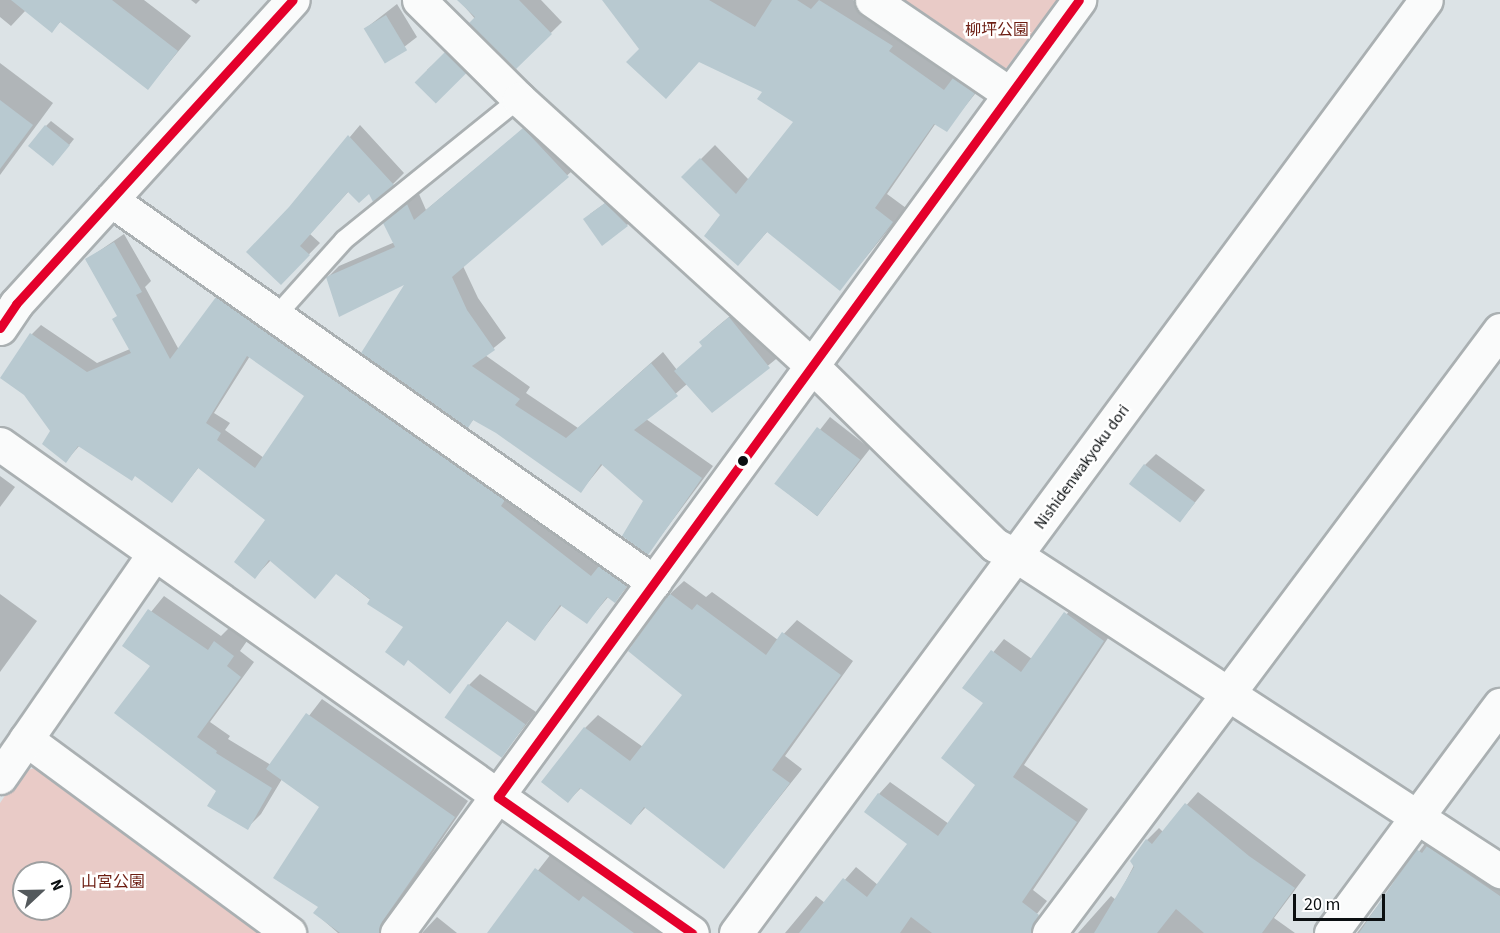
<!DOCTYPE html>
<meta charset="utf-8">
<style>
body{margin:0}
#map{position:relative;width:1500px;height:933px;overflow:hidden;background:#dce3e6;font-family:"Source Sans 3","Noto Sans JP",sans-serif}
div>[style]{position:absolute}
[style*='--x']{left:calc(var(--x)*1px);top:calc(var(--y)*1px);width:calc(var(--w)*1px);rotate:calc(var(--a)*1deg)}
.green>*{inset:0;background:#e9cbc7}
.shadow>*{inset:0;background:#0003;transform-origin:0 0}
.building>*{inset:0;background:#b8c9d0;transform-origin:0 0}
.roads{filter:drop-shadow(2px 0 #aab0b2) drop-shadow(-2px 0 #aab0b2) drop-shadow(0 2px #aab0b2) drop-shadow(0 -2px #aab0b2)}
.service>*{height:18px;margin:-9px;padding:0 9px;transform-origin:9px;border-radius:9px;background:#fafbfb}
.minor>*{height:33px;margin:-16.5px;padding:0 16.5px;transform-origin:16.5px;border-radius:16.5px;background:#fafbfb}
.tertiary>*{height:33px;margin:-16.5px;padding:0 16.5px;transform-origin:16.5px;border-radius:16.5px;background:#fafbfb}
.bus-1>*{height:9px;margin:-4.5px;padding:0 4.5px;transform-origin:4.5px;border-radius:4.5px;background:#e4002b}
.dots>*{width:16px;height:16px;translate:-50% -50%;box-sizing:border-box;border:3px solid #fff;border-radius:50%}
span{translate:-50% -50%;white-space:nowrap;text-align:center;line-height:1.15;-webkit-text-stroke:5px #fff;paint-order:stroke}
.park-label{font-size:16px;color:#6d1e13}
.street-label{font-size:16px;color:#0b0f11}
.north{position:absolute;left:12px;top:861px;width:60px;height:60px;box-sizing:border-box;background:#fff;border:2px solid #9d9fa0;border-radius:50%;rotate:68deg;font-size:16px;font-weight:700;line-height:24px;text-align:center;color:#0b0f11}
.north::after{content:'';display:block;margin:auto;width:21px;height:27px;background:#54595c;clip-path:polygon(50% 0,100% 100%,50% 72%,0 100%)}
.scale{position:absolute;left:1293px;top:894px;width:92px;height:27px;box-sizing:border-box;border:3px solid #0b0f11;border-top:0;padding-left:8px;font-size:18px;line-height:21px;white-space:nowrap;color:#0b0f11;-webkit-text-stroke:4px #fff;paint-order:stroke}
</style>
<div id="map">
<div class="green">
<i style="clip-path:polygon(901px 0,1057px 0,1004px 71px)"></i>
<i style="clip-path:polygon(evenodd,38px 767px,272px 933px,0 933px,0 803px,21px 772px,38px 767px,24px 873px,60px 873px,60px 909px,24px 909px,24px 873px)"></i>
</div>
<div class="shadow">
<i style="clip-path:polygon(0 0,144px 0,191px 36px,148px 88px,61px 21px,52px 31px,26px 10px,11px 26px,0 17px)"></i>
<i style="clip-path:polygon(191px 0,200px 0,196px 4px)"></i>
<i style="clip-path:polygon(459px 0,541px 0,562px 22px,516px 67px)"></i>
<i style="clip-path:polygon(614px 0,853px 0,987px 79px,946px 130px,936px 123px,887px 194px,906px 208px,840px 289px,768px 231px,738px 264px,722px 215px,683px 177px,715px 145px,749px 180px,796px 122px,764px 92px,700px 61px,640px 49px)"></i>
<i style="clip-path:polygon(397px 4px,417px 37px,386px 61px,366px 28px)"></i>
<i style="clip-path:polygon(457px 42px,476px 61px,434px 101px,427px 70px)"></i>
<i style="clip-path:polygon(0 63px,53px 103px,0 175px)"></i>
<i style="clip-path:polygon(536px 118px,579px 165px,463px 266px,478px 298px,506px 338px,485px 355px,530px 387px,526px 393px,578px 428px,663px 352px,677px 370px,704px 345px,701px 342px,712px 331px,741px 307px,781px 355px,712px 411px,687px 384px,646px 419px,713px 466px,648px 553px,645px 501px,603px 464px,581px 491px,497px 432px,474px 419px,468px 426px,408px 282px,327px 278px,339px 266px,395px 242px,385px 223px,397px 211px,419px 194px,426px 210px)"></i>
<i style="clip-path:polygon(51px 121px,74px 139px,58px 159px,46px 126px)"></i>
<i style="clip-path:polygon(360px 125px,404px 173px,393px 184px,370px 191px,349px 191px,310px 234px,320px 243px,281px 283px,290px 208px)"></i>
<i style="clip-path:polygon(611px 199px,632px 220px,627px 225px,590px 214px)"></i>
<i style="clip-path:polygon(evenodd,124px 234px,151px 281px,145px 287px,179px 350px,227px 289px,600px 567px,609px 558px,636px 576px,615px 601px,609px 596px,587px 622px,562px 605px,535px 639px,508px 620px,450px 692px,405px 627px,336px 573px,271px 560px,255px 577px,268px 520px,199px 467px,172px 501px,136px 475px,80px 445px,66px 461px,52px 431px,32px 334px,41px 325px,97px 363px,130px 349px,118px 315px,86px 260px,124px 234px,250px 356px,306px 396px,264px 458px,225px 430px,230px 423px,214px 413px,250px 356px)"></i>
<i style="left:830px;top:417px;width:51px;height:86px;rotate:38deg"></i>
<i style="clip-path:polygon(1156px 454px,1205px 490px,1181px 520px,1145px 465px)"></i>
<i style="clip-path:polygon(0 476px,15px 487px,0 507px)"></i>
<i style="clip-path:polygon(684px 581px,706px 597px,712px 592px,778px 640px,797px 620px,853px 661px,785px 756px,802px 769px,724px 867px,646px 807px,630px 824px,582px 787px,568px 801px,585px 728px,598px 715px,643px 747px,684px 694px,670px 594px)"></i>
<i style="clip-path:polygon(0 594px,37px 621px,0 672px)"></i>
<i style="clip-path:polygon(164px 596px,221px 636px,229px 628px,247px 641px,240px 651px,254px 662px,210px 722px,230px 736px,228px 739px,271px 765px,322px 699px,468px 801px,396px 906px,394px 925px,401px 933px,338px 933px,315px 913px,320px 906px,321px 806px,282px 779px,261px 814px,247px 828px,218px 791px,152px 666px,124px 645px)"></i>
<i style="clip-path:polygon(1077px 601px,1114px 629px,1024px 765px,1088px 809px,1033px 890px,1047px 901px,1022px 933px,785px 933px,816px 896px,825px 903px,856px 867px,878px 885px,909px 844px,879px 794px,890px 782px,949px 824px,977px 784px,985px 703px,965px 687px,1004px 639px,1032px 659px)"></i>
<i style="clip-path:polygon(480px 674px,536px 712px,502px 755px,469px 685px)"></i>
<i style="clip-path:polygon(1198px 792px,1306px 875px,1274px 918px,1295px 933px,1078px 933px,1111px 896px,1116px 900px,1147px 840px,1159px 828px,1163px 832px)"></i>
<i style="clip-path:polygon(1427px 841px,1500px 878px,1500px 933px,1357px 933px)"></i>
<i style="clip-path:polygon(551px 854px,594px 886px,599px 882px,671px 933px,489px 933px)"></i>
<i style="clip-path:polygon(437px 917px,457px 933px,422px 933px)"></i>
</div>
<div class="building">
<i style="clip-path:polygon(11px 0,112px 0,178px 51px,148px 90px,60px 22px,52px 33px)"></i>
<i style="clip-path:polygon(457px 0,519px 0,552px 34px,516px 69px,469px 23px,475px 17px)"></i>
<i style="clip-path:polygon(602px 0,709px 0,755px 27px,772px 0,797px 0,811px 9px,819px 0,893px 46px,889px 51px,944px 90px,953px 78px,975px 93px,947px 132px,934px 124px,875px 208px,893px 222px,840px 291px,767px 232px,738px 266px,704px 236px,720px 215px,681px 177px,700px 158px,736px 194px,793px 122px,757px 99px,762px 92px,699px 62px,666px 99px,626px 62px,639px 49px)"></i>
<i style="left:386px;top:15px;width:41px;height:26px;rotate:59deg"></i>
<i style="left:445px;top:52px;width:30px;height:43px;rotate:45deg"></i>
<i style="clip-path:polygon(0 100px,33px 125px,0 169px)"></i>
<i style="left:45px;top:125px;width:32px;height:27px;rotate:39deg"></i>
<i style="clip-path:polygon(523px 128px,569px 177px,452px 277px,467px 310px,495px 350px,472px 366px,520px 399px,515px 405px,566px 438px,651px 363px,678px 396px,634px 430px,702px 478px,648px 555px,622px 536px,643px 501px,601px 464px,581px 493px,496px 433px,473px 420px,468px 428px,361px 353px,404px 285px,339px 317px,326px 277px,395px 247px,383px 223px,407px 204px,414px 220px)"></i>
<i style="clip-path:polygon(348px 135px,394px 185px,373px 202px,369px 194px,359px 203px,348px 192px,300px 246px,310px 255px,281px 285px,246px 252px,289px 207px)"></i>
<i style="clip-path:polygon(605px 203px,628px 226px,602px 246px,583px 219px)"></i>
<i style="clip-path:polygon(evenodd,114px 242px,142px 292px,136px 295px,170px 359px,216px 297px,505px 500px,501px 506px,591px 576px,599px 566px,627px 586px,615px 603px,607px 597px,587px 624px,560px 605px,535px 641px,507px 621px,450px 694px,408px 660px,404px 666px,385px 652px,403px 627px,367px 604px,370px 599px,336px 574px,315px 599px,269px 560px,255px 579px,234px 562px,265px 520px,198px 468px,172px 503px,135px 476px,132px 481px,78px 446px,66px 463px,42px 444px,50px 431px,24px 395px,0 378px,30px 333px,87px 372px,131px 353px,112px 319px,117px 316px,85px 259px,114px 242px,247px 356px,304px 396px,255px 468px,217px 440px,221px 433px,206px 423px,247px 356px)"></i>
<i style="clip-path:polygon(729px 317px,770px 368px,712px 413px,674px 371px,702px 346px,699px 342px)"></i>
<i style="left:817px;top:427px;width:54px;height:71px;rotate:37deg"></i>
<i style="left:1144px;top:464px;width:64px;height:25px;rotate:37deg"></i>
<i style="clip-path:polygon(669px 593px,692px 610px,697px 604px,766px 655px,782px 632px,841px 675px,772px 770px,790px 783px,724px 869px,644px 807px,631px 825px,580px 788px,568px 803px,541px 782px,584px 727px,630px 761px,682px 695px,628px 651px)"></i>
<i style="clip-path:polygon(148px 609px,208px 650px,214px 641px,234px 656px,227px 666px,241px 677px,197px 737px,217px 751px,216px 753px,272px 788px,248px 830px,207px 806px,216px 791px,114px 713px,150px 666px,122px 646px)"></i>
<i style="clip-path:polygon(1064px 612px,1104px 641px,1013px 777px,1077px 822px,1022px 902px,1039px 915px,1031px 933px,932px 933px,911px 917px,900px 933px,799px 933px,843px 878px,867px 897px,907px 844px,864px 812px,878px 793px,938px 836px,975px 785px,941px 758px,983px 703px,962px 688px,991px 650px,1021px 672px)"></i>
<i style="left:468px;top:684px;width:70px;height:41px;rotate:35deg"></i>
<i style="clip-path:polygon(306px 713px,455px 817px,382px 922px,379px 933px,340px 933px,313px 913px,318px 907px,273px 878px,319px 807px,266px 769px)"></i>
<i style="clip-path:polygon(1185px 803px,1249px 856px,1295px 888px,1262px 933px,1204px 933px,1176px 909px,1157px 933px,1094px 933px,1134px 867px,1130px 861px,1146px 839px,1152px 844px)"></i>
<i style="clip-path:polygon(1427px 846px,1500px 896px,1500px 933px,1359px 933px,1416px 849px,1422px 853px)"></i>
<i style="clip-path:polygon(535px 868px,579px 901px,583px 896px,634px 933px,487px 933px)"></i>
</div>
<div class="roads">
<div class="service">
<i style="--x:275;--y:317;--w:103;--a:-48.1"></i>
<i style="--x:344;--y:240;--w:225;--a:-38.9"></i>
</div>
<div class="minor">
<i style="--x:419;--y:0;--w:141;--a:44.7"></i>
<i style="--x:519;--y:99;--w:395;--a:42.3"></i>
<i style="--x:811;--y:365;--w:257;--a:44.4"></i>
<i style="--x:995;--y:545;--w:25;--a:27"></i>
<i style="--x:872;--y:0;--w:167;--a:34.3"></i>
<i style="--x:111;--y:200;--w:664;--a:35.13"></i>
<i style="--x:26;--y:739;--w:327;--a:36.4"></i>
<i style="--x:0;--y:777;--w:271;--a:-55.4"></i>
<i style="--x:397;--y:933;--w:1156;--a:-53.83"></i>
<i style="--x:1049;--y:933;--w:753;--a:-53.21"></i>
<i style="--x:1331;--y:933;--w:284;--a:-53.5"></i>
</div>
<div class="tertiary">
<i style="--x:0;--y:328;--w:29;--a:-56"></i>
<i style="--x:16;--y:304;--w:411;--a:-47.7"></i>
<i style="--x:0;--y:444;--w:847;--a:35.25"></i>
<i style="--x:1017;--y:556;--w:577;--a:33.11"></i>
<i style="--x:736;--y:933;--w:1160;--a:-53.52"></i>
</div>
</div>
<div class="bus-1">
<i style="--x:0;--y:328;--w:29;--a:-56"></i>
<i style="--x:16;--y:304;--w:411;--a:-47.7"></i>
<i style="--x:692;--y:933;--w:237;--a:-145"></i>
<i style="--x:498;--y:797;--w:986;--a:-53.91"></i>
</div>
<div class="dots">
<i style="left:743px;top:461px;background:#0b0f11"></i>
</div>
<div class="park-label">
<span style="left:997px;top:30px">柳坪公園</span>
<span style="left:113px;top:882px">山宮公園</span>
</div>
<div class="street-label">
<span style="left:1082px;top:467px;rotate:-54deg">Nishidenwakyoku dori</span>
</div>
<div class="north">N</div>
<div class="scale">20 m</div>
</div>
